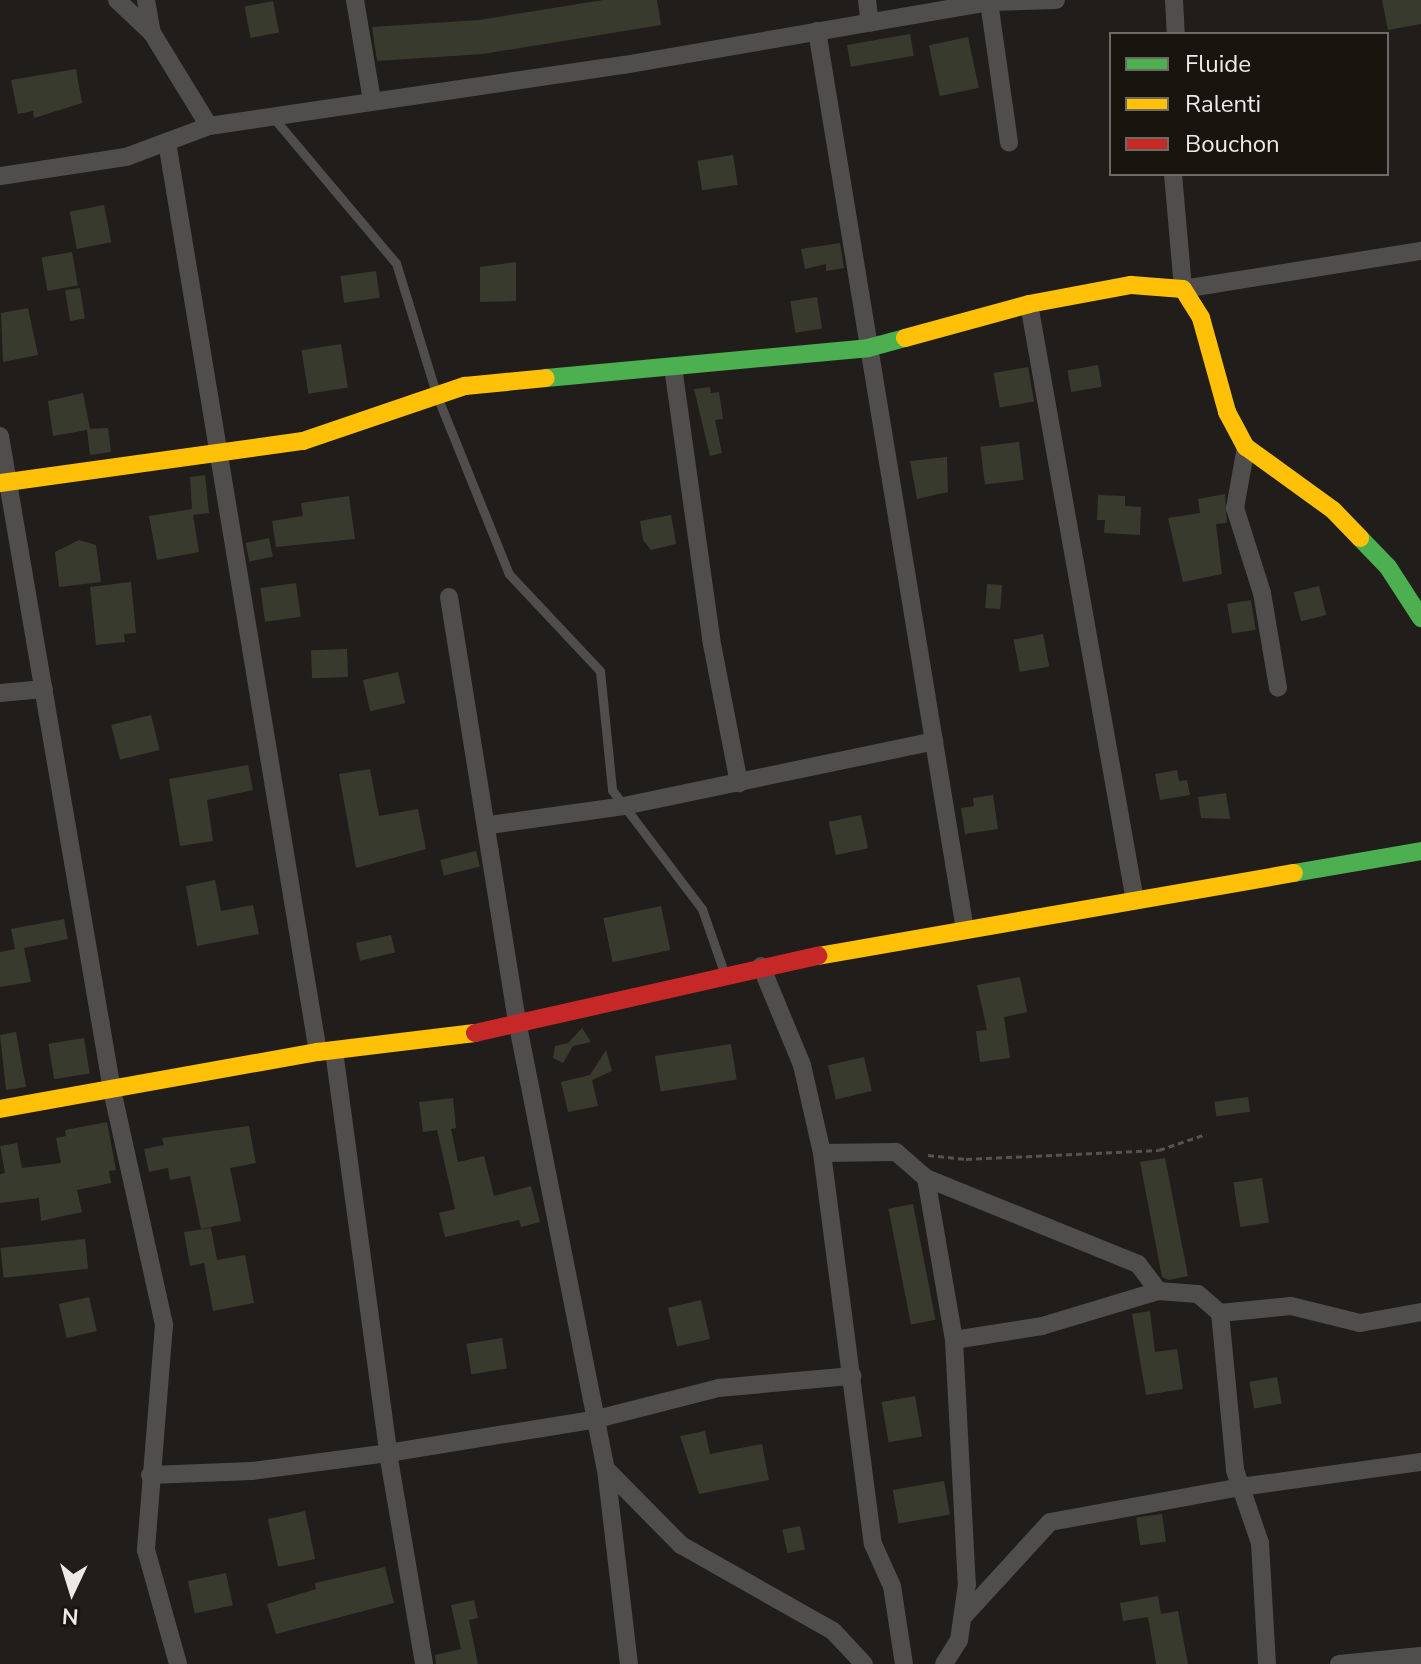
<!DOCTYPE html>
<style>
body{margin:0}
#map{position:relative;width:1421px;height:1664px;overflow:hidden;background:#201d1a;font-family:"Nunito Sans",sans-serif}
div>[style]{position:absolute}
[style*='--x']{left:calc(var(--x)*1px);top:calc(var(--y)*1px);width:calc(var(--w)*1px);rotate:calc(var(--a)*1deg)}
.building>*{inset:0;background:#393a2e;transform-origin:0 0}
.path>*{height:3px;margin-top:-1.5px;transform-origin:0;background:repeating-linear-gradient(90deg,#545350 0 6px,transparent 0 10px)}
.lane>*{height:9px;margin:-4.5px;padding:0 4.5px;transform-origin:4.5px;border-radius:4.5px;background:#504e4d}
.street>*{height:18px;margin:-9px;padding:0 9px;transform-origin:9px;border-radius:9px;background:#504e4d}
.fast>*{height:18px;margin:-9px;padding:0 9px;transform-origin:9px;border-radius:9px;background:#4caf50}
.slow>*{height:18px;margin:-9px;padding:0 9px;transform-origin:9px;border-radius:9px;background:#ffc107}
.jam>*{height:18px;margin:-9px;padding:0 9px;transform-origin:9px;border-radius:9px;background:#c62828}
span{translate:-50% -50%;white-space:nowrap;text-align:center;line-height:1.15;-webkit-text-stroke:7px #18150f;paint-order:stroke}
.legend{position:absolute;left:1109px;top:32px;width:280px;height:144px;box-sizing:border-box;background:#18150f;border:2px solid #6d6a65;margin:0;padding:10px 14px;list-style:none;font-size:24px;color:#eceae5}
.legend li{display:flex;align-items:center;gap:16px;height:40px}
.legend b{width:40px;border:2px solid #6d6a65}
.north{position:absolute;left:32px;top:1552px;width:80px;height:80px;-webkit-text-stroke:6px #18150f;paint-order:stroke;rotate:184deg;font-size:22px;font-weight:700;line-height:32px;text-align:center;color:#eceae5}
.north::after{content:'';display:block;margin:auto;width:28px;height:36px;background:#eceae5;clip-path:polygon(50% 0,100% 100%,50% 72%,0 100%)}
</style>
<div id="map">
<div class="building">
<i style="clip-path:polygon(603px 0,657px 0,661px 25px,483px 54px,377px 61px,372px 27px,479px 20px)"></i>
<i style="clip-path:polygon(1382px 0,1421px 0,1421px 24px,1388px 30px)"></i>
<i style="left:273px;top:1px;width:32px;height:29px;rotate:79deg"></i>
<i style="left:910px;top:34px;width:22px;height:64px;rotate:80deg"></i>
<i style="left:968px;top:37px;width:52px;height:40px;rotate:78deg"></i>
<i style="clip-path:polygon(76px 69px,82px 103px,34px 118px,33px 111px,18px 114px,11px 80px)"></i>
<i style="left:733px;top:155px;width:30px;height:36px;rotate:81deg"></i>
<i style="left:104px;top:205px;width:38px;height:35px;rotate:79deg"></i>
<i style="clip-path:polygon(840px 243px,844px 268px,826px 271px,826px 264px,805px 269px,801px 249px)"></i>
<i style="left:72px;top:252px;width:34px;height:31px;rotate:80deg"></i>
<i style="clip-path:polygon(516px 262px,516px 301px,480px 302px,480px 267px)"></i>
<i style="left:376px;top:271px;width:27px;height:36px;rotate:82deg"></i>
<i style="left:80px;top:288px;width:31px;height:15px;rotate:81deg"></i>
<i style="left:817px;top:297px;width:32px;height:27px;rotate:81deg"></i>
<i style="clip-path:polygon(28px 308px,38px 355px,3px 362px,1px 313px)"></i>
<i style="left:341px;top:344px;width:44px;height:40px;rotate:81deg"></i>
<i style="left:1098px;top:365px;width:22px;height:31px;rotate:80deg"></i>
<i style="left:1028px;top:367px;width:35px;height:35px;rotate:80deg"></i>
<i style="clip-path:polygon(710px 387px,711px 393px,719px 392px,723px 419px,715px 420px,722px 453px,710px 456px,694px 389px)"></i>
<i style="clip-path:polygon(83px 393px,90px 429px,108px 428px,111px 452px,90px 455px,87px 430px,53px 436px,48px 401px)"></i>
<i style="left:1019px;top:442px;width:38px;height:39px;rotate:83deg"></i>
<i style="clip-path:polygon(947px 457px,948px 492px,917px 499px,910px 461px)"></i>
<i style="clip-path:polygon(205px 475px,209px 513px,193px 515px,199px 552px,157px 560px,149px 516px,192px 509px,190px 477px)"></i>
<i style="clip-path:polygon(1225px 494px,1227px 523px,1216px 524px,1222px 574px,1183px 582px,1168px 518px,1200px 513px,1198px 499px)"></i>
<i style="clip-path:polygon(1098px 495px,1125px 496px,1125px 506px,1141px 507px,1140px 535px,1104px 533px,1105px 520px,1097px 520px)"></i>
<i style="clip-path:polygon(349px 496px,355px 539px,276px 547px,272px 521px,303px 516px,301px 503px)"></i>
<i style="clip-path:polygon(671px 515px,676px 544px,651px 550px,643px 540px,640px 521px)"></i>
<i style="left:269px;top:538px;width:19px;height:24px;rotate:78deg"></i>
<i style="clip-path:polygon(79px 540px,96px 545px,101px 582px,59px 587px,55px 552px)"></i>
<i style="clip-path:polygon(131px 582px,136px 633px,124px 634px,125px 642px,96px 645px,90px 587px)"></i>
<i style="left:296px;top:583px;width:34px;height:36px;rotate:82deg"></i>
<i style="left:987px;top:584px;width:15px;height:24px;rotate:4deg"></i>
<i style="left:1319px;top:586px;width:30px;height:26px;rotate:76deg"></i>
<i style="left:1251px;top:600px;width:30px;height:24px;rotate:81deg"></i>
<i style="left:1043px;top:634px;width:33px;height:30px;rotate:79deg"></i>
<i style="left:347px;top:649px;width:28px;height:36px;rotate:88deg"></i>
<i style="left:398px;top:672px;width:32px;height:36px;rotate:77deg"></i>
<i style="left:151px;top:715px;width:36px;height:41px;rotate:76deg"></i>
<i style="clip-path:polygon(248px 765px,253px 790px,207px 800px,213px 841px,180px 846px,169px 779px)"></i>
<i style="clip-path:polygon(370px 769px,379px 816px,418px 809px,426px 849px,356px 868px,339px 774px)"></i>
<i style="clip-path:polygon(1177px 770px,1179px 781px,1187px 780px,1190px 795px,1160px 800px,1155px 774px)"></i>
<i style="clip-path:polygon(1226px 793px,1230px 819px,1201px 818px,1198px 797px)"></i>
<i style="clip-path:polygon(993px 795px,998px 829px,965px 834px,961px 808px,974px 806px,973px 798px)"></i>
<i style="left:861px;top:815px;width:34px;height:33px;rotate:78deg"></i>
<i style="left:476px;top:851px;width:16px;height:37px;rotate:76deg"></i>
<i style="clip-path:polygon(215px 880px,221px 911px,253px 905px,259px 934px,197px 946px,186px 886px)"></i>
<i style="left:661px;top:906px;width:45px;height:59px;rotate:78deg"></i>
<i style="clip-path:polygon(64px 919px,68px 939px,24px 948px,31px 982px,0 987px,0 952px,15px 949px,11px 929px)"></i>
<i style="left:391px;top:935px;width:18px;height:36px;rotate:77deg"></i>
<i style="clip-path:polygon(1020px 977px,1027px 1012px,1004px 1017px,1010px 1058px,980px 1062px,976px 1031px,987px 1030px,977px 985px)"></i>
<i style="clip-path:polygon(582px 1028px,591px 1042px,573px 1046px,563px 1063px,553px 1058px,555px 1046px,568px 1043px)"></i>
<i style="clip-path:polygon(16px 1032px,26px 1087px,6px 1090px,0 1035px)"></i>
<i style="left:84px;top:1038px;width:36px;height:36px;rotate:81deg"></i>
<i style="left:731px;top:1044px;width:36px;height:77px;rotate:81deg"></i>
<i style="clip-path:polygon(606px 1050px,612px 1071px,592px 1080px,598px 1106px,568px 1112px,561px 1082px,590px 1075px)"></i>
<i style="left:864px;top:1057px;width:35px;height:37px;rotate:77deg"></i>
<i style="left:1248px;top:1097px;width:15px;height:34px;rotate:82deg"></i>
<i style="clip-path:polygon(453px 1098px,456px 1128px,451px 1129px,458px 1162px,484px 1156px,494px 1196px,531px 1186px,540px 1222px,521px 1227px,519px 1220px,445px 1237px,439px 1213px,455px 1209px,437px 1130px,423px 1132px,419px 1102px)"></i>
<i style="clip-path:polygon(107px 1122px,116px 1170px,109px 1171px,111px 1183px,77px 1190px,82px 1212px,41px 1221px,39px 1198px,0 1203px,0 1174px,5px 1173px,0 1146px,17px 1143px,22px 1168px,61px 1163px,56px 1138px,66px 1136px,65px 1130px)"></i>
<i style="clip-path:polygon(249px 1126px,256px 1163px,230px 1168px,241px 1221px,201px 1229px,190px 1176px,170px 1180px,168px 1168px,149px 1172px,144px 1149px,164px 1145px,162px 1138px)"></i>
<i style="clip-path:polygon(1165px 1158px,1188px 1276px,1169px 1280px,1162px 1277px,1140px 1162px)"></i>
<i style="left:1262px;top:1178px;width:45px;height:29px;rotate:81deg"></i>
<i style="left:913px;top:1204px;width:118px;height:25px;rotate:79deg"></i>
<i style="clip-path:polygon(211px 1228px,217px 1260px,245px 1255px,254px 1303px,213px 1311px,204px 1263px,190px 1266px,184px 1232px)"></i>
<i style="left:85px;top:1239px;width:30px;height:85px;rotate:84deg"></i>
<i style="left:89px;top:1297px;width:35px;height:31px;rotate:77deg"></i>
<i style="left:701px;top:1300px;width:40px;height:34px;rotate:77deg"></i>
<i style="clip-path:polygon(1150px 1311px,1155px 1352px,1177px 1349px,1183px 1389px,1146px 1395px,1132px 1314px)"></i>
<i style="left:502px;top:1338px;width:31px;height:36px;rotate:81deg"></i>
<i style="left:1277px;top:1377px;width:27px;height:28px;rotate:80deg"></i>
<i style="left:915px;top:1396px;width:41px;height:34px;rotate:80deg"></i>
<i style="clip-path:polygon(705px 1431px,710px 1454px,762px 1444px,769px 1480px,699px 1494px,680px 1436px)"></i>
<i style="left:944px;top:1481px;width:34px;height:52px;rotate:80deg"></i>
<i style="left:305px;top:1511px;width:49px;height:38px;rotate:78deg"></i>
<i style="left:1162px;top:1514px;width:28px;height:26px;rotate:82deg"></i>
<i style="left:800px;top:1526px;width:24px;height:18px;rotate:78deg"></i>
<i style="clip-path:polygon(385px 1567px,394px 1603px,276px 1634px,267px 1604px,316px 1589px,315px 1583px)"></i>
<i style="left:226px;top:1573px;width:33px;height:39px;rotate:78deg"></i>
<i style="clip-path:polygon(1158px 1596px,1161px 1614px,1178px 1611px,1188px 1664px,1156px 1664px,1148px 1617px,1123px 1621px,1120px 1603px)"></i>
<i style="clip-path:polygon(474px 1600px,478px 1618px,469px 1620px,478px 1664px,436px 1664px,435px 1655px,461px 1649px,451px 1605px)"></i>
</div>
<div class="path">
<i style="--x:928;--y:1155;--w:38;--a:6"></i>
<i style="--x:966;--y:1159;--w:193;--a:-2.7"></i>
<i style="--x:1159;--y:1150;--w:50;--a:-18.8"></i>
</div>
<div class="lane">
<i style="--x:272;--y:116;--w:192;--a:49.9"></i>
<i style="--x:396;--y:263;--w:139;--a:72.9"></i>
<i style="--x:437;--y:396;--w:192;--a:68"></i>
<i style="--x:509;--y:574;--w:133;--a:46.8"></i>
<i style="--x:600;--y:671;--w:120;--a:84.2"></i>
<i style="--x:612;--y:790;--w:149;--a:52.9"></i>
<i style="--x:702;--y:909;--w:67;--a:70.8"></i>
</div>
<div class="street">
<i style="--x:117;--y:0;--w:48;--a:43.3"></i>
<i style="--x:146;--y:0;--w:34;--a:80"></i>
<i style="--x:152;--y:33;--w:109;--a:58.5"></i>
<i style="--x:355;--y:0;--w:102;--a:80.4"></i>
<i style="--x:867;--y:0;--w:23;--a:83"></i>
<i style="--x:1174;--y:0;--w:34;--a:87"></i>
<i style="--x:989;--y:2;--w:142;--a:81.9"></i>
<i style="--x:817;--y:31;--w:911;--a:80.65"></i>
<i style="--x:167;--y:142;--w:922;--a:80.58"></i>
<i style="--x:1173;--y:174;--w:115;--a:85"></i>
<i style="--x:1183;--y:289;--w:241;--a:-9.1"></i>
<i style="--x:0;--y:176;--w:127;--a:-8.6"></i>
<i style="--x:126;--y:157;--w:89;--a:-20.5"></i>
<i style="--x:209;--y:126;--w:419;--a:-8.4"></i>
<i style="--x:624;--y:65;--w:370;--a:-9.8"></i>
<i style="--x:989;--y:2;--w:67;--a:-1.7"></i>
<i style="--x:1029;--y:304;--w:606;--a:79.93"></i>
<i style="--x:673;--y:367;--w:275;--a:82"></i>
<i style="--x:711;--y:639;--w:147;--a:79"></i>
<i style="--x:0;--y:436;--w:664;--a:80.28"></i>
<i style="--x:112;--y:1090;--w:241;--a:77.5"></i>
<i style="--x:164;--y:1325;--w:226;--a:94.6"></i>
<i style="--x:146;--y:1550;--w:118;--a:74.3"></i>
<i style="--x:1246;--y:447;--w:62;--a:100.2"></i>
<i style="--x:1235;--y:508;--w:89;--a:72.4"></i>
<i style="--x:1262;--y:593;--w:96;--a:80.4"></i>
<i style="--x:449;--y:597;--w:435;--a:80.9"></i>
<i style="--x:518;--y:1026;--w:452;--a:78.8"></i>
<i style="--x:606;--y:1469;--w:196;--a:83.3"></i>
<i style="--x:0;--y:693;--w:44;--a:-5.2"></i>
<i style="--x:489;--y:825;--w:136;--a:-8"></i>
<i style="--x:624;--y:806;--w:317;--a:-11.8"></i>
<i style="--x:761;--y:966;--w:107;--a:67.5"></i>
<i style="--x:802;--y:1065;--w:90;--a:77.2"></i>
<i style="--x:822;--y:1153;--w:394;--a:82.6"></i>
<i style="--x:873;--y:1544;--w:46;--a:65.7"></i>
<i style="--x:892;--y:1586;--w:79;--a:81.3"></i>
<i style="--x:334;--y:1051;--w:406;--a:82.3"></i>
<i style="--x:388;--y:1453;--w:214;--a:80.3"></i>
<i style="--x:822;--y:1153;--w:74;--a:-0.8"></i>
<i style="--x:896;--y:1152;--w:40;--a:41"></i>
<i style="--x:926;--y:1178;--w:229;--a:22.1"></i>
<i style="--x:1138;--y:1264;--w:34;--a:53"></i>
<i style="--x:1158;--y:1291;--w:40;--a:4.3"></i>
<i style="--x:1198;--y:1294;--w:29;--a:41"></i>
<i style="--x:1220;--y:1313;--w:158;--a:84.5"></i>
<i style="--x:1235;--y:1470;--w:77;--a:71.1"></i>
<i style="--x:1260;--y:1543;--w:121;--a:86.7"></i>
<i style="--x:926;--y:1178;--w:164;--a:80.2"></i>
<i style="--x:954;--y:1340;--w:244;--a:87"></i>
<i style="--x:967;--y:1584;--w:57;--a:98.1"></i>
<i style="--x:959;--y:1640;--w:28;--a:122"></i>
<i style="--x:1220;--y:1313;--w:71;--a:-5.6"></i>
<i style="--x:1291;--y:1306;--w:71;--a:13.8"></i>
<i style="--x:1360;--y:1323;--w:62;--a:-10.2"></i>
<i style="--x:954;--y:1340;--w:89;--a:-9"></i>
<i style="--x:1042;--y:1326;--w:121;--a:-16.8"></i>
<i style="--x:606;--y:1469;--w:107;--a:45.4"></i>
<i style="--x:681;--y:1545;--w:175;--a:29.5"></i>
<i style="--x:833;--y:1631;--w:45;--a:46.8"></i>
<i style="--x:150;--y:1475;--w:102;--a:-2.2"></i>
<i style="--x:252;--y:1471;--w:137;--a:-7.5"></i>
<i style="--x:388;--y:1453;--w:212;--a:-9.2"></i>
<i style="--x:597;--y:1419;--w:126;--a:-14.3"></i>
<i style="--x:719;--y:1388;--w:134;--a:-5.2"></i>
<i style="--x:963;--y:1617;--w:129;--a:-47.5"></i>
<i style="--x:1050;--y:1522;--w:194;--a:-10.4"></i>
<i style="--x:1241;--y:1487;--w:182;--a:-7.9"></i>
<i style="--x:1339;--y:1664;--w:82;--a:-5.6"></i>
</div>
<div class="fast">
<i style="--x:546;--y:378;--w:323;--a:-5.3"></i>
<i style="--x:868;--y:348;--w:38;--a:-15"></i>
<i style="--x:1360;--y:538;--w:40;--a:46"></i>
<i style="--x:1388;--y:567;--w:61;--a:57.1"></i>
<i style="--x:1294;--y:873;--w:129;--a:-9.8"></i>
</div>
<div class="slow">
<i style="--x:905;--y:338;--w:129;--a:-15.3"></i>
<i style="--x:1029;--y:304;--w:104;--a:-10.6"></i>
<i style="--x:1131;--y:285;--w:52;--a:4.4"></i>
<i style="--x:1183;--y:289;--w:34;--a:58"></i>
<i style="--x:1201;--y:318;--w:98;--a:74.5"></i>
<i style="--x:1227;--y:412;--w:40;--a:62"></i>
<i style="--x:1246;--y:447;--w:107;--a:35.9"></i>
<i style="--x:1333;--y:510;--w:39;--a:46"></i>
<i style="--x:0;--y:483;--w:306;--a:-7.9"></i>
<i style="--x:303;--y:441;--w:171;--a:-18.8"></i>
<i style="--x:465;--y:386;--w:81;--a:-5.6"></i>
<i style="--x:818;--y:956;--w:483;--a:-9.9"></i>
<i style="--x:0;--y:1109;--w:323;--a:-10.2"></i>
<i style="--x:318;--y:1052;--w:158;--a:-6.9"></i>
</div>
<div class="jam">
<i style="--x:475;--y:1033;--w:352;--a:-12.7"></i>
</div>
<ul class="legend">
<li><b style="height:10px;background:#4caf50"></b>Fluide</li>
<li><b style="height:10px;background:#ffc107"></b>Ralenti</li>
<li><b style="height:10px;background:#c62828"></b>Bouchon</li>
</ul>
<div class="north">N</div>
</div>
